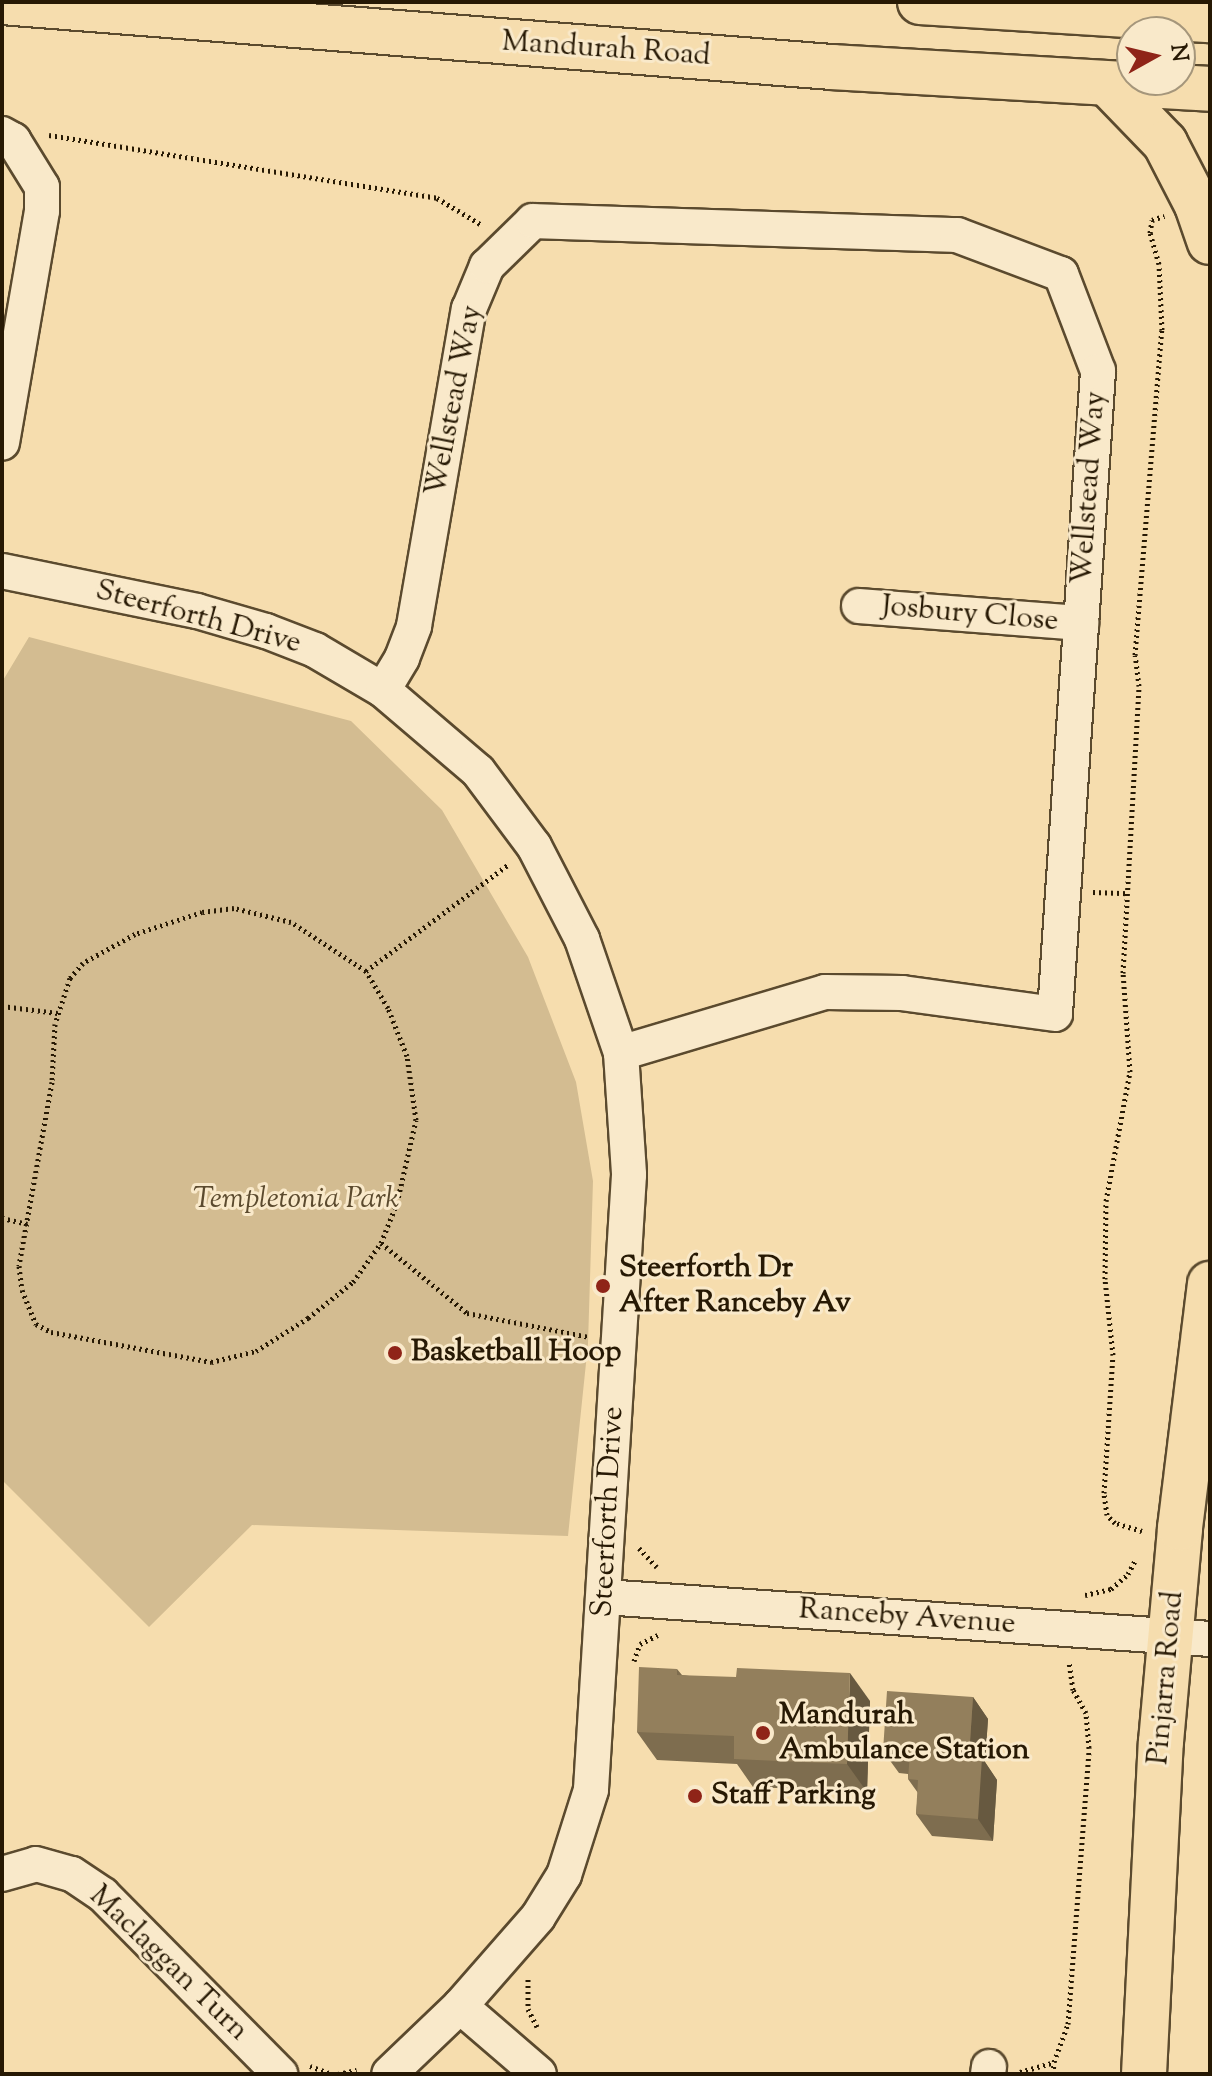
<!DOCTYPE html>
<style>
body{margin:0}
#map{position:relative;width:1212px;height:2076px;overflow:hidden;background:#f6ddae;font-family:"Sorts Mill Goudy",serif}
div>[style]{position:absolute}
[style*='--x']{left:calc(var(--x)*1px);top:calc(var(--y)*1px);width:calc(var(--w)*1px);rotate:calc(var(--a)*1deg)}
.green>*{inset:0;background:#d3bc91}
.path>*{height:5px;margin-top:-2.5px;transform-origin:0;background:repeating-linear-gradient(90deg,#271904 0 2px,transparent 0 6px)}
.roads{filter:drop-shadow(2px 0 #5b4a2e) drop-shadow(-2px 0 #5b4a2e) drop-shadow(0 2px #5b4a2e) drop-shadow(0 -2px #5b4a2e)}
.minor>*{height:34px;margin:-17px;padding:0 17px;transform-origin:17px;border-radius:17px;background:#f9e9ca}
.primary>*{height:44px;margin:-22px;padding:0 22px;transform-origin:22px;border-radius:22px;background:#f6ddae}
.trunk>*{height:44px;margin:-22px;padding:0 22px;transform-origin:22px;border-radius:22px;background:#f6ddae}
.wall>*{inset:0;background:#7e6d4f}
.shaded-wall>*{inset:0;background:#675940}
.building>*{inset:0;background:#937f5c}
.dots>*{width:22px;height:22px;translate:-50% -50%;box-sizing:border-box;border:4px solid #f9e9ca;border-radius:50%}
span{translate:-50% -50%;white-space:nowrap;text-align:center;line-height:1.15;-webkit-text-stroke:6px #f9e9ca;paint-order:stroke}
.street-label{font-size:30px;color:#271904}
.park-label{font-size:30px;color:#5b4a2e;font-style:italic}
.poi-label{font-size:30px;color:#271904;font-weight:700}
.left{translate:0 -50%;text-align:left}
.frame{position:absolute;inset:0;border:4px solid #271904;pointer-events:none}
.north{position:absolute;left:1116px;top:16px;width:80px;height:80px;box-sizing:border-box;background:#f9e9ca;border:2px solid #a5967b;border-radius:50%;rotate:82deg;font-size:22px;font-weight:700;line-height:32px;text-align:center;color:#271904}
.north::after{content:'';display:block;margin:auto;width:28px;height:36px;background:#8f2418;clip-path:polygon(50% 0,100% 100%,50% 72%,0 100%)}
</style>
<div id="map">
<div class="green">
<i style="clip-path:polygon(29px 637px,351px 721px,442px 810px,528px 957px,576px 1082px,593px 1181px,588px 1344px,568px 1536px,252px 1525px,149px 1627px,2px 1480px,2px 682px)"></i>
</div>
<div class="path">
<i style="--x:49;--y:135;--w:393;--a:9.2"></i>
<i style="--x:437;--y:198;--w:52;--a:31"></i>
<i style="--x:1093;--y:892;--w:35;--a:2"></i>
<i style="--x:366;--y:971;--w:90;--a:-146.8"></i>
<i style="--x:291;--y:922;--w:59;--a:-166.2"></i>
<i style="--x:234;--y:908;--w:32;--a:173"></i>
<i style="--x:202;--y:912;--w:71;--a:161.8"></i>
<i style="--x:135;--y:934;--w:60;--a:150.9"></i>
<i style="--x:83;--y:963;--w:20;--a:131"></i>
<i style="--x:70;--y:978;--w:48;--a:108.1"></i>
<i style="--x:55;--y:1024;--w:58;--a:93"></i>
<i style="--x:52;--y:1082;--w:187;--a:100.2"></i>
<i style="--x:19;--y:1266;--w:24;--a:83"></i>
<i style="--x:22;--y:1290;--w:37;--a:68"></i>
<i style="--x:36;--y:1324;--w:17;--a:28"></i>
<i style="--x:51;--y:1332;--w:163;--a:10.6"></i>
<i style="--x:211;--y:1362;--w:46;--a:-13.7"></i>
<i style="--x:256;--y:1351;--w:62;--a:-32.4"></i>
<i style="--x:308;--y:1318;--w:58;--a:-38.7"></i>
<i style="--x:353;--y:1282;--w:48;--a:-54.3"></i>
<i style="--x:381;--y:1243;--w:43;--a:-68.2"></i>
<i style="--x:397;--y:1203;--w:85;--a:-77.1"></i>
<i style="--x:416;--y:1120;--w:65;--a:-98"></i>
<i style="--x:407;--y:1056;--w:52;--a:-111.6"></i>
<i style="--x:388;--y:1008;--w:43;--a:-120.7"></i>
<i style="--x:366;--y:971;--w:179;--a:-36.8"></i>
<i style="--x:2;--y:1006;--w:56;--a:7.1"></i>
<i style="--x:2;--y:1218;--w:26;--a:13"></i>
<i style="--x:381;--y:1243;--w:111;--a:39.1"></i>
<i style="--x:467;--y:1313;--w:124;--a:11.1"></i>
<i style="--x:1142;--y:1531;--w:28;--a:-163"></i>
<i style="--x:1115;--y:1523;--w:11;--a:-135"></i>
<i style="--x:1107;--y:1515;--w:22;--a:-98"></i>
<i style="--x:1104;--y:1493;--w:138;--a:-86.3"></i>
<i style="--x:1113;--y:1355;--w:76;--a:-96"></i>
<i style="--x:1105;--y:1279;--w:78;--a:-89.3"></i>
<i style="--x:1106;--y:1201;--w:131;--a:-79.5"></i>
<i style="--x:1130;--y:1072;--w:99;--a:-94"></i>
<i style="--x:1123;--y:973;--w:287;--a:-86.8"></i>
<i style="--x:1139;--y:686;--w:31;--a:-97"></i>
<i style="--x:1135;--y:655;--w:326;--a:-85.3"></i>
<i style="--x:1162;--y:330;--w:66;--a:-92.6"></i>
<i style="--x:1159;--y:264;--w:32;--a:-106"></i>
<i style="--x:1150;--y:233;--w:13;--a:-81"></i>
<i style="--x:1152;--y:220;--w:13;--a:-18"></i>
<i style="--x:639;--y:1548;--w:26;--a:47"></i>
<i style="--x:1085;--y:1595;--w:27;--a:-13"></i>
<i style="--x:1111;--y:1589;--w:23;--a:-41"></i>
<i style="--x:1128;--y:1574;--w:17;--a:-62"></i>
<i style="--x:634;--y:1661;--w:18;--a:-71"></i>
<i style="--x:640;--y:1644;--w:20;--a:-27"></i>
<i style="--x:528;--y:1979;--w:30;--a:90"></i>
<i style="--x:528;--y:2009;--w:20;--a:63"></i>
<i style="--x:310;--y:2066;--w:23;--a:20"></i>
<i style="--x:1020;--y:2072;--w:35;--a:-16"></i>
<i style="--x:1054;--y:2062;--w:40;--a:-69.8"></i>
<i style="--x:1068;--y:2024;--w:277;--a:-85.6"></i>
<i style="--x:1089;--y:1748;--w:35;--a:-95"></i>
<i style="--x:1086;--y:1713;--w:26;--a:-119"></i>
<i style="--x:1073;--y:1690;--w:28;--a:-98"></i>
<i style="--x:338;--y:2074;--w:19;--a:-12"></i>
<i style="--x:1053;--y:2074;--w:12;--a:-85"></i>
</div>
<div class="roads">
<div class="minor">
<i style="--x:2;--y:134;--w:13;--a:29"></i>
<i style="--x:13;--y:140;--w:55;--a:58.3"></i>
<i style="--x:42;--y:187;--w:24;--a:90"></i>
<i style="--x:42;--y:211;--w:235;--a:99.8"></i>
<i style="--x:2;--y:571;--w:199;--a:11.6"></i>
<i style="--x:197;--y:611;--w:72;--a:16.2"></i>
<i style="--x:266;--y:631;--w:53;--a:21.2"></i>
<i style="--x:315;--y:650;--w:79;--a:30.5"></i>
<i style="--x:383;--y:690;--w:125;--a:40.5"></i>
<i style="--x:478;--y:771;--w:94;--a:53.3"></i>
<i style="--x:534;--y:846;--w:105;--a:62.7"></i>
<i style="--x:582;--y:939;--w:120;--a:71.1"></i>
<i style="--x:621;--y:1053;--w:122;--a:86.2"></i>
<i style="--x:629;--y:1175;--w:616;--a:93.54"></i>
<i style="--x:591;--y:1790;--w:89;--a:107.6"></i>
<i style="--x:564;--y:1875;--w:49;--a:121.8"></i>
<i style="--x:538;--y:1917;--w:118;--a:131.2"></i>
<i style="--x:460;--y:2006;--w:98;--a:136.2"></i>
<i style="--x:859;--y:606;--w:223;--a:4.4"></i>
<i style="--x:383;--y:690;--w:37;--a:-59"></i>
<i style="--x:402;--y:658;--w:34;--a:-69"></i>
<i style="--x:414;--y:626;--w:322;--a:-80.2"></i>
<i style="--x:469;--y:309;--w:47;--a:-67.3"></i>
<i style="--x:487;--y:266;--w:64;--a:-44.4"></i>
<i style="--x:533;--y:221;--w:424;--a:1.9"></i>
<i style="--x:957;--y:235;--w:111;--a:20.6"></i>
<i style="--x:1061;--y:274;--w:104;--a:69.1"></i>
<i style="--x:1098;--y:371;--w:644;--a:93.83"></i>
<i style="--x:1055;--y:1014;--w:154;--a:-172.2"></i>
<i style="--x:902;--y:993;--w:77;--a:-179.3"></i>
<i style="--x:825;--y:992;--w:213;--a:163.4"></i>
<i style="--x:604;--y:1597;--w:607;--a:3.96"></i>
<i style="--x:2;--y:1874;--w:35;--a:-16"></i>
<i style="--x:36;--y:1864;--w:37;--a:16"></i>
<i style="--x:72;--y:1874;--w:37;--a:34"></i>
<i style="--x:103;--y:1895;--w:252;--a:45.3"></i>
<i style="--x:460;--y:2006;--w:104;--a:40.7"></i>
<i style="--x:988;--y:2074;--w:7;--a:-82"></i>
</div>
<div class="primary">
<i style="--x:1144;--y:2074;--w:332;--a:-87.1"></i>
<i style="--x:1161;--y:1742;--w:215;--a:-84.9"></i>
<i style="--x:1180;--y:1528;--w:246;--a:-83"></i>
</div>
<div class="trunk">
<i style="--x:2;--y:2;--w:832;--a:4.48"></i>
<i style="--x:831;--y:67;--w:380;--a:3.3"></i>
<i style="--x:920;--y:2;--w:291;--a:3.6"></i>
<i style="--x:1109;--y:85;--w:81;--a:46"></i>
<i style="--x:1165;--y:143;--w:70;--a:62.7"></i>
<i style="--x:1197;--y:205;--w:39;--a:71"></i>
</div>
</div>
<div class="wall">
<i style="clip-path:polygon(677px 1669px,682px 1675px,870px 1701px,867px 1792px,753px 1787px,737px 1764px,657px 1760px,637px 1732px)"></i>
<i style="clip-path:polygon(973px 1697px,988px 1719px,985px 1762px,997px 1780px,993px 1841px,932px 1836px,916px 1814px,918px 1793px,908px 1779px,908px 1774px,899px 1773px,883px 1751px)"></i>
</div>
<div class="shaded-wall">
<i style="clip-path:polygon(850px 1673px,870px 1701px,867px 1792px,847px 1764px)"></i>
<i style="clip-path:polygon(973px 1697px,988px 1719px,985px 1762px,997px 1780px,993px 1841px,978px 1819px,969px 1757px)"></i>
</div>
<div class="building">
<i style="clip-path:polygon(639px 1667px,677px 1669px,677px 1675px,736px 1677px,737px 1668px,850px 1673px,847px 1764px,734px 1759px,734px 1736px,637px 1732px)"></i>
<i style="clip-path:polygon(887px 1691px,973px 1697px,969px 1757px,982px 1758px,978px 1819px,916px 1814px,918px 1780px,908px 1779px,910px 1753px,883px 1751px)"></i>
</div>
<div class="dots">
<i style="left:603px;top:1286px;background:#8f2418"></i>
<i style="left:395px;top:1353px;background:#8f2418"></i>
<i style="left:763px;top:1733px;background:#8f2418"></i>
<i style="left:695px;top:1796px;background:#8f2418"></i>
</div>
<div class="street-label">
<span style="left:606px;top:50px;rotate:4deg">Mandurah Road</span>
<span style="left:455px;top:401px;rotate:-79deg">Wellstead Way</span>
<span style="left:1090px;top:488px;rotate:-86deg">Wellstead Way</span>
<span style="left:970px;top:615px;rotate:5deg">Josbury Close</span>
<span style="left:198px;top:618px;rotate:15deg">Steerforth Drive</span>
<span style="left:609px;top:1512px;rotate:-87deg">Steerforth Drive</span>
<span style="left:907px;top:1618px;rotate:4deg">Ranceby Avenue</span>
<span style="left:1167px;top:1678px;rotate:-85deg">Pinjarra Road</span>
<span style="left:168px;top:1964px;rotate:44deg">Maclaggan Turn</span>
</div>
<div class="park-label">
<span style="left:296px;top:1200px">Templetonia Park</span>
</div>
<div class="poi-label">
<span class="left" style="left:619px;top:1286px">Steerforth Dr<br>After Ranceby Av</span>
<span class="left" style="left:411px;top:1353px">Basketball Hoop</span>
<span class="left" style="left:779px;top:1733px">Mandurah<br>Ambulance Station</span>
<span class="left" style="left:711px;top:1796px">Staff Parking</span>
</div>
<div class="frame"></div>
<div class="north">N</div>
</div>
